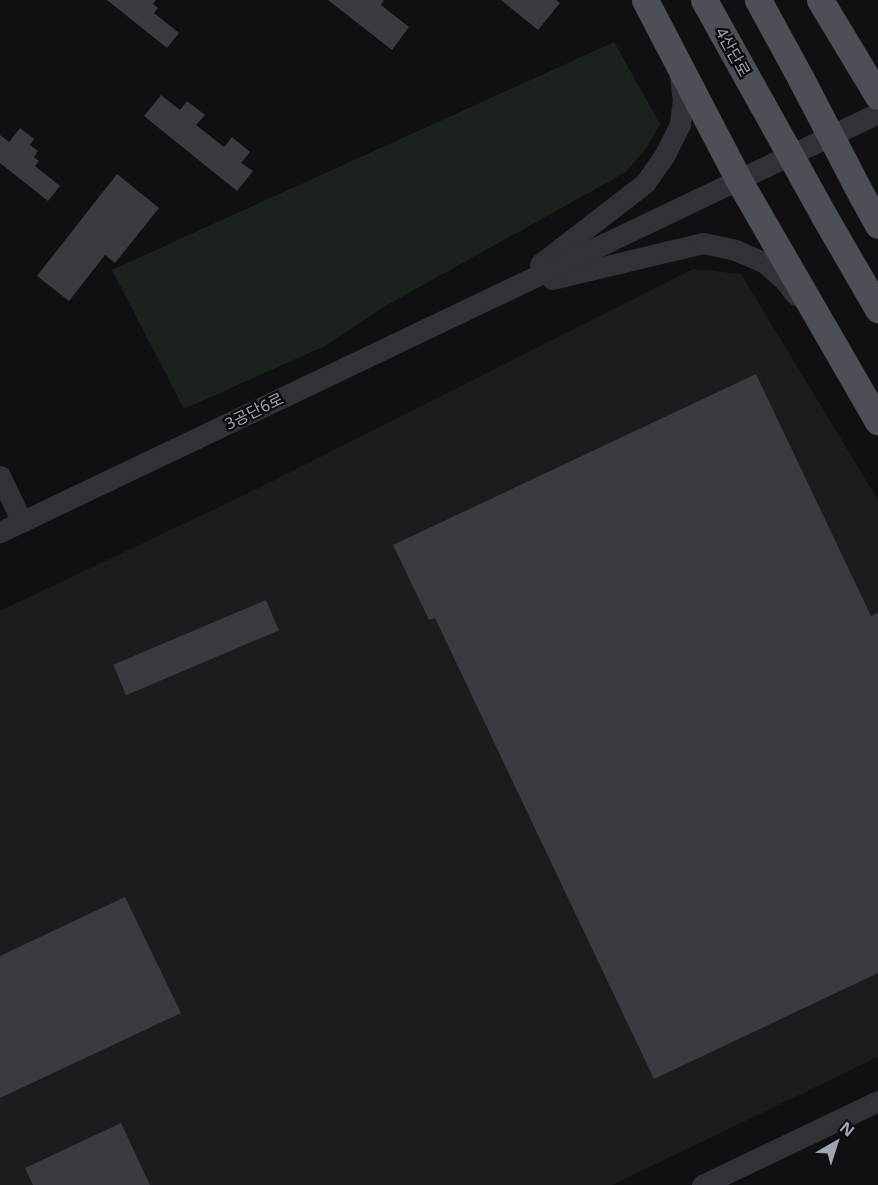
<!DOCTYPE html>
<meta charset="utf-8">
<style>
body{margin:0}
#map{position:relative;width:878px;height:1185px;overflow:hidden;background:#101012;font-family:"Noto Sans","Noto Sans KR",sans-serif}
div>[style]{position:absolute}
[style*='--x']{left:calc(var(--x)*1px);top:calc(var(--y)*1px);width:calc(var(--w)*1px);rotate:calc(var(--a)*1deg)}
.built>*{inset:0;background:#1c1c1f}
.green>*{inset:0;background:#1a221b}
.building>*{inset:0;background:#3a3b40;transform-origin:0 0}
.minor>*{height:21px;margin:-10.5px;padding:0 10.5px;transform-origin:10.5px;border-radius:10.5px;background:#313237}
.major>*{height:27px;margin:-13.5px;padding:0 13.5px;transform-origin:13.5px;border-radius:13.5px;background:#4c4f56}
.major-bridge>*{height:27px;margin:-13.5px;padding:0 13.5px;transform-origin:13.5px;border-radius:13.5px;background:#4c4f56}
span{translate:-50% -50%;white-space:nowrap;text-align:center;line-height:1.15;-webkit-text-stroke:4.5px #0b0b0d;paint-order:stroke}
.street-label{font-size:16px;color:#a0a6b4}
.north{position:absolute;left:806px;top:1113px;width:60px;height:60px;-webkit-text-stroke:4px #0b0b0d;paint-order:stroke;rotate:39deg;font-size:16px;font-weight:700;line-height:24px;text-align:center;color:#a0a6b4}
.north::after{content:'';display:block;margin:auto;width:21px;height:27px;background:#a0a6b4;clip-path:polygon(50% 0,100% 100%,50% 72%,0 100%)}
</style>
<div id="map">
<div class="built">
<i style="clip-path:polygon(693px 269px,741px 274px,878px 500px,878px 1057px,612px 1185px,0 1185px,0 611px,257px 489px)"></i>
</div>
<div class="green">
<i style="clip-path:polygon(614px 42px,660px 124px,648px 146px,626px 172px,387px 305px,325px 346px,184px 409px,112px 270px)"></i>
</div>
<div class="building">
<i style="clip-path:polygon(107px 0,156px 0,153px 4px,158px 8px,154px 13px,179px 33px,167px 48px)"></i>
<i style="clip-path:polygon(328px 0,384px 0,381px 5px,409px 27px,392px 50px)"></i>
<i style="clip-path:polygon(501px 0,556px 0,560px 3px,538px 30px)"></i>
<i style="clip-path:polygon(161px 95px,180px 110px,187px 101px,205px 115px,196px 125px,224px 147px,232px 137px,250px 152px,241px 163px,253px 171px,237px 191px,144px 116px)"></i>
<i style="clip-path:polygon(20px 128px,34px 139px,30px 145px,38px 151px,34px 157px,39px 161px,35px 166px,60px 186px,48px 201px,0 163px,0 135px,9px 142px)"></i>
<i style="clip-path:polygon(117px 174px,159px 208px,115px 263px,105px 255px,69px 301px,37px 276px)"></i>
<i style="clip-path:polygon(756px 374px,871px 616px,878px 613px,878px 973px,654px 1079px,435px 618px,429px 620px,393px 545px)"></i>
<i style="left:266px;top:600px;width:33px;height:166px;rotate:67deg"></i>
<i style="clip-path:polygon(125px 897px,181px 1013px,0 1098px,0 956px)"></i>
<i style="clip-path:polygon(121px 1123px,150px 1185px,33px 1185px,25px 1168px)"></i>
</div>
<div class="minor">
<i style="--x:540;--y:264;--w:133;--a:-37.6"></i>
<i style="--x:645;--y:183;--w:33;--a:-55"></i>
<i style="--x:664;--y:156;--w:36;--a:-63"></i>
<i style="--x:680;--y:124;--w:23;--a:-83"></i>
<i style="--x:683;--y:101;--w:26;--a:-97"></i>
<i style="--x:552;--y:279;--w:155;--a:-13.4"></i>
<i style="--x:703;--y:243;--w:33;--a:12"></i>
<i style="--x:735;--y:250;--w:33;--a:23"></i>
<i style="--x:765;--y:263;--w:27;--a:42"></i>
<i style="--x:785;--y:281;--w:18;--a:52"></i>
<i style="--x:0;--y:476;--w:51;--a:64.4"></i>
<i style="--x:0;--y:532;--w:973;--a:-25.51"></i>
<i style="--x:702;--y:1185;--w:195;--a:-25.5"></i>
</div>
<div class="major">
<i style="--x:645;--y:0;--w:202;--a:62.5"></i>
<i style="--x:738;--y:179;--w:280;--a:60"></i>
<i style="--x:704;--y:0;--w:119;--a:60.9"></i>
<i style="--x:758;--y:0;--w:90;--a:61.4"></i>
<i style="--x:820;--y:0;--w:112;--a:58.9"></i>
<i style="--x:862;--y:196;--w:33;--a:61"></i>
<i style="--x:824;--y:216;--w:108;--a:59.9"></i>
</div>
<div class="major-bridge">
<i style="--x:801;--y:79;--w:132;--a:62.5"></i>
<i style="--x:762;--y:104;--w:128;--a:61"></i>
</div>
<div class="street-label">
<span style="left:733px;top:52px;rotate:61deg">4산단로</span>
<span style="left:254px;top:411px;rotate:-26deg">3공단6로</span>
</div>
<div class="north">N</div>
</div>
